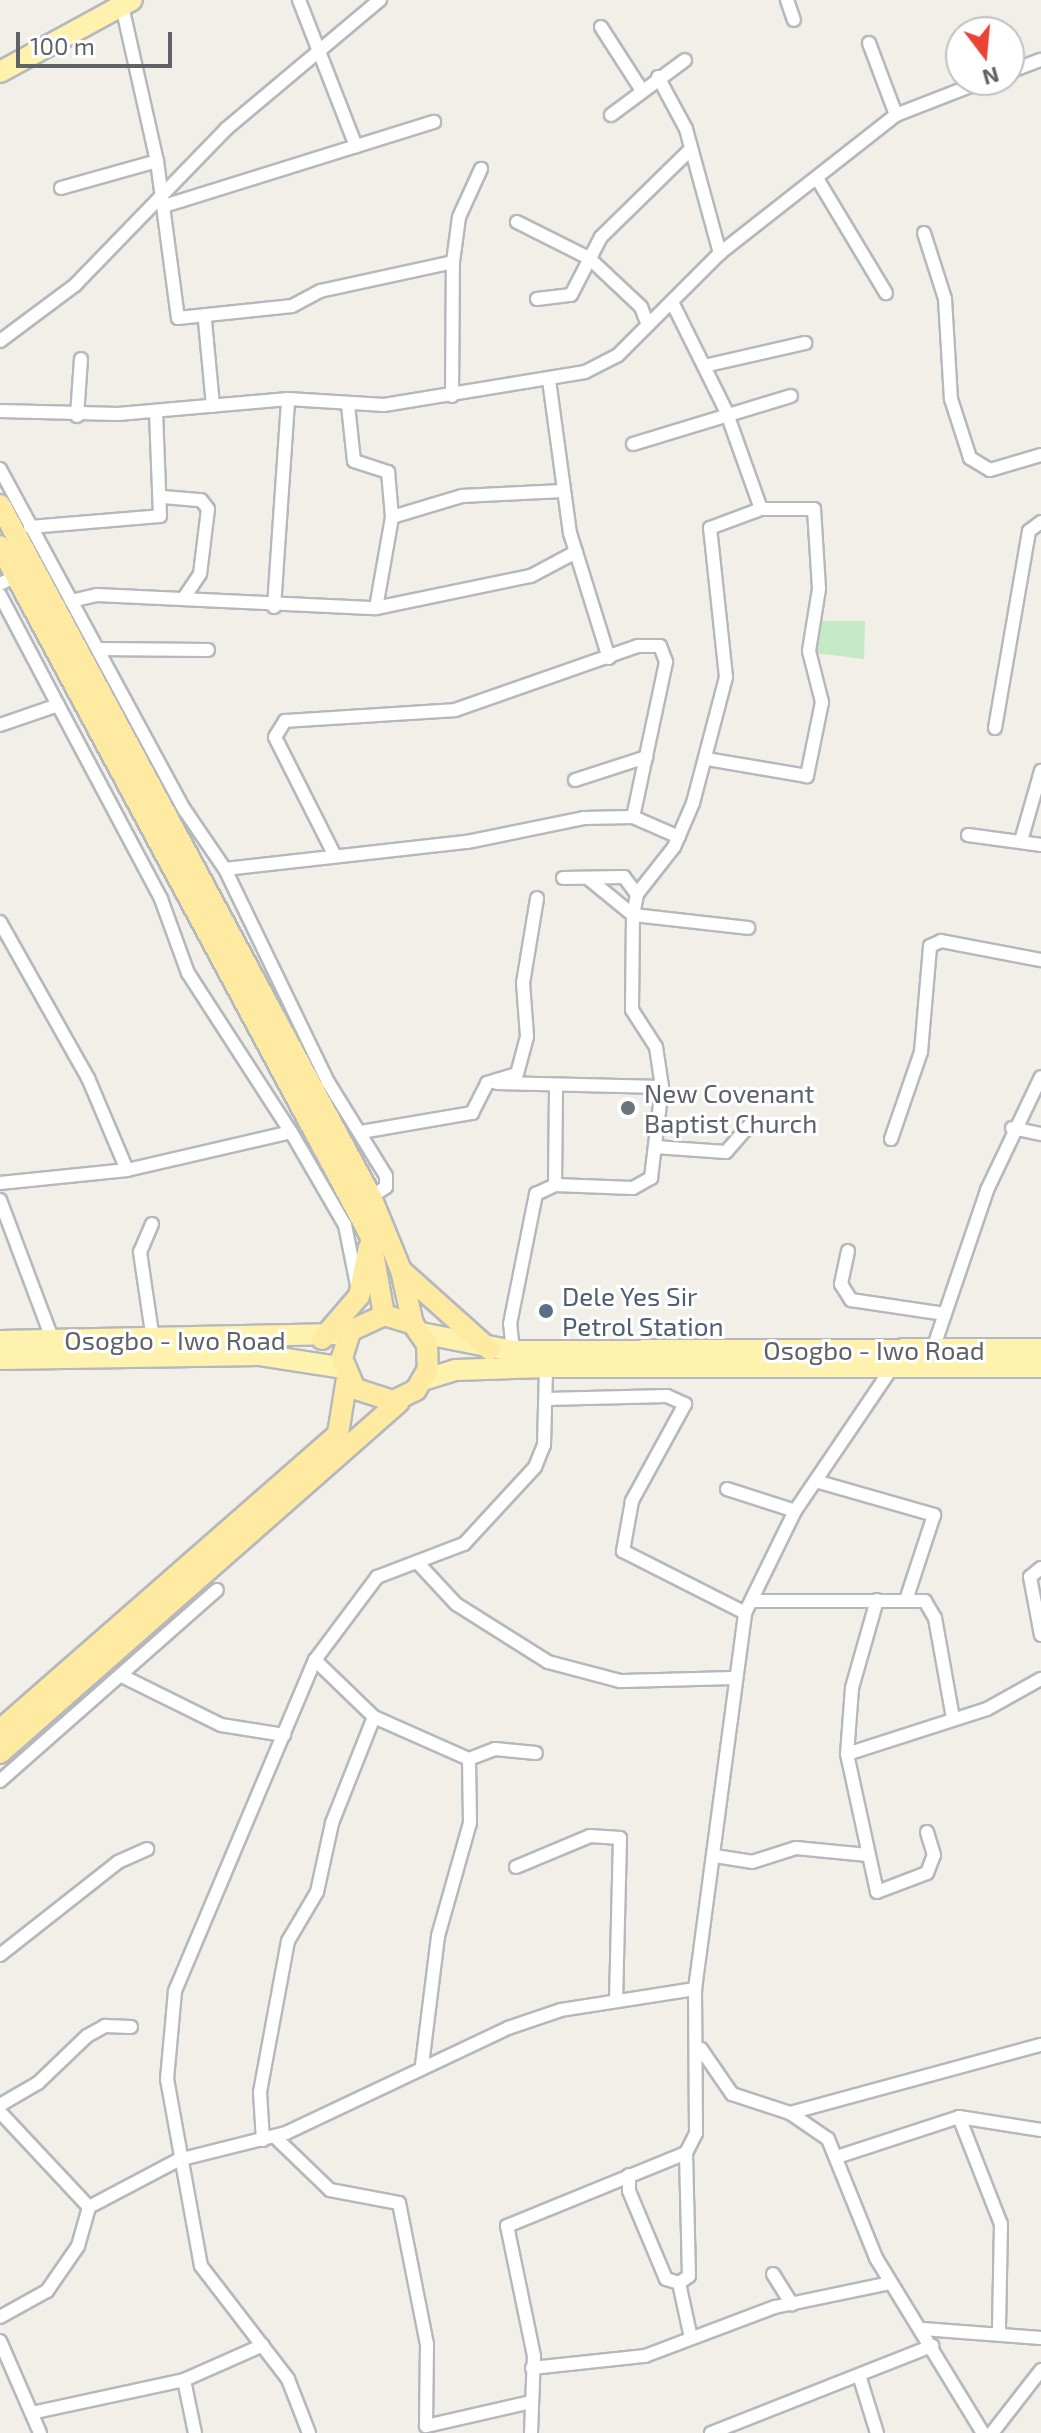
<!DOCTYPE html>
<style>
body{margin:0}
#map{position:relative;width:1041px;height:2433px;overflow:hidden;background:#f1efe8;font-family:"Exo 2",sans-serif}
div>[style]{position:absolute}
[style*='--x']{left:calc(var(--x)*1px);top:calc(var(--y)*1px);width:calc(var(--w)*1px);rotate:calc(var(--a)*1deg)}
.green>*{inset:0;background:#c5e8c5}
.roads{filter:drop-shadow(2px 0 #b5b8bc) drop-shadow(-2px 0 #b5b8bc) drop-shadow(0 2px #b5b8bc) drop-shadow(0 -2px #b5b8bc)}
.minor>*{height:12px;margin:-6px;padding:0 6px;transform-origin:6px;border-radius:6px;background:#fff}
.primary>*{height:20px;margin:-10px;padding:0 10px;transform-origin:10px;border-radius:10px;background:#fff2af}
.trunk>*{height:20px;margin:-10px;padding:0 10px;transform-origin:10px;border-radius:10px;background:#feeaa1}
.dots>*{width:22px;height:22px;translate:-50% -50%;box-sizing:border-box;border:4px solid #fff;border-radius:50%}
span{translate:-50% -50%;white-space:nowrap;text-align:center;line-height:1.15;-webkit-text-stroke:6px #fff;paint-order:stroke}
.worship-label{font-size:26px;color:#5b616d}
.left{translate:0 -50%;text-align:left}
.service-label{font-size:26px;color:#4e5e75}
.street-label{font-size:26px;color:#5f6368}
.north{position:absolute;left:945px;top:16px;width:80px;height:80px;box-sizing:border-box;background:#fff;border:2px solid #bfc1c3;border-radius:50%;rotate:164deg;font-size:22px;font-weight:700;line-height:32px;text-align:center;color:#5f6368}
.north::after{content:'';display:block;margin:auto;width:28px;height:36px;background:#ea4335;clip-path:polygon(50% 0,100% 100%,50% 72%,0 100%)}
.scale{position:absolute;left:16px;top:32px;width:156px;height:36px;box-sizing:border-box;border:4px solid #5f6368;border-top:0;padding-left:10px;font-size:24px;line-height:28px;white-space:nowrap;color:#5f6368;-webkit-text-stroke:6px #fff;paint-order:stroke}
</style>
<div id="map">
<div class="green">
<i style="clip-path:polygon(818px 621px,865px 621px,864px 659px,815px 653px)"></i>
</div>
<div class="roads">
<div class="minor">
<i style="--x:299;--y:0;--w:157;--a:68.7"></i>
<i style="--x:787;--y:0;--w:21;--a:71"></i>
<i style="--x:122;--y:6;--w:159;--a:77.3"></i>
<i style="--x:157;--y:161;--w:158;--a:82.4"></i>
<i style="--x:178;--y:318;--w:115;--a:-6"></i>
<i style="--x:292;--y:306;--w:32;--a:-28"></i>
<i style="--x:320;--y:291;--w:136;--a:-12.3"></i>
<i style="--x:601;--y:27;--w:74;--a:57.2"></i>
<i style="--x:869;--y:43;--w:77;--a:69.4"></i>
<i style="--x:1009;--y:72;--w:34;--a:-21"></i>
<i style="--x:658;--y:77;--w:59;--a:61.7"></i>
<i style="--x:686;--y:129;--w:129;--a:74.7"></i>
<i style="--x:611;--y:115;--w:92;--a:-36.6"></i>
<i style="--x:818;--y:180;--w:132;--a:59"></i>
<i style="--x:61;--y:188;--w:100;--a:-15.7"></i>
<i style="--x:164;--y:206;--w:283;--a:-17.3"></i>
<i style="--x:517;--y:222;--w:80;--a:26.6"></i>
<i style="--x:589;--y:258;--w:71;--a:43.3"></i>
<i style="--x:641;--y:307;--w:19;--a:69"></i>
<i style="--x:924;--y:233;--w:69;--a:72.3"></i>
<i style="--x:945;--y:299;--w:100;--a:86.6"></i>
<i style="--x:951;--y:399;--w:62;--a:72.1"></i>
<i style="--x:970;--y:458;--w:23;--a:31"></i>
<i style="--x:990;--y:470;--w:53;--a:-16.4"></i>
<i style="--x:537;--y:299;--w:34;--a:-7"></i>
<i style="--x:571;--y:295;--w:65;--a:-62.7"></i>
<i style="--x:601;--y:237;--w:126;--a:-44.4"></i>
<i style="--x:672;--y:302;--w:122;--a:63.6"></i>
<i style="--x:726;--y:411;--w:104;--a:70.3"></i>
<i style="--x:205;--y:321;--w:85;--a:84.6"></i>
<i style="--x:0;--y:341;--w:94;--a:-36.7"></i>
<i style="--x:75;--y:285;--w:217;--a:-45.9"></i>
<i style="--x:226;--y:129;--w:201;--a:-40"></i>
<i style="--x:704;--y:366;--w:104;--a:-12.8"></i>
<i style="--x:549;--y:380;--w:154;--a:82.2"></i>
<i style="--x:570;--y:533;--w:131;--a:72.7"></i>
<i style="--x:452;--y:396;--w:134;--a:-89.6"></i>
<i style="--x:453;--y:262;--w:45;--a:-82.4"></i>
<i style="--x:459;--y:217;--w:53;--a:-65.4"></i>
<i style="--x:348;--y:405;--w:56;--a:83.9"></i>
<i style="--x:354;--y:461;--w:36;--a:18"></i>
<i style="--x:388;--y:472;--w:45;--a:84.9"></i>
<i style="--x:392;--y:517;--w:73;--a:-16.7"></i>
<i style="--x:462;--y:496;--w:100;--a:-2.9"></i>
<i style="--x:0;--y:411;--w:118;--a:1.5"></i>
<i style="--x:118;--y:414;--w:171;--a:-5"></i>
<i style="--x:288;--y:399;--w:96;--a:3.6"></i>
<i style="--x:384;--y:405;--w:204;--a:-9.3"></i>
<i style="--x:585;--y:372;--w:37;--a:-27"></i>
<i style="--x:618;--y:355;--w:144;--a:-45"></i>
<i style="--x:720;--y:253;--w:224;--a:-38.1"></i>
<i style="--x:896;--y:115;--w:97;--a:-21.3"></i>
<i style="--x:77;--y:416;--w:57;--a:-86"></i>
<i style="--x:633;--y:444;--w:165;--a:-16.9"></i>
<i style="--x:0;--y:469;--w:387;--a:61.6"></i>
<i style="--x:184;--y:809;--w:73;--a:55.7"></i>
<i style="--x:225;--y:869;--w:237;--a:64.2"></i>
<i style="--x:328;--y:1082;--w:110;--a:58.3"></i>
<i style="--x:386;--y:1176;--w:11;--a:90"></i>
<i style="--x:386;--y:1187;--w:18;--a:146"></i>
<i style="--x:163;--y:497;--w:38;--a:5"></i>
<i style="--x:201;--y:500;--w:11;--a:52"></i>
<i style="--x:208;--y:509;--w:65;--a:97"></i>
<i style="--x:200;--y:574;--w:29;--a:124"></i>
<i style="--x:30;--y:527;--w:130;--a:-4.8"></i>
<i style="--x:160;--y:516;--w:103;--a:-92.2"></i>
<i style="--x:0;--y:584;--w:18;--a:-27"></i>
<i style="--x:0;--y:595;--w:124;--a:62.2"></i>
<i style="--x:58;--y:705;--w:61;--a:161"></i>
<i style="--x:71;--y:601;--w:27;--a:-13"></i>
<i style="--x:97;--y:595;--w:279;--a:2.7"></i>
<i style="--x:376;--y:608;--w:158;--a:-11.7"></i>
<i style="--x:531;--y:576;--w:51;--a:-28.1"></i>
<i style="--x:274;--y:607;--w:208;--a:-86.1"></i>
<i style="--x:376;--y:608;--w:92;--a:-80"></i>
<i style="--x:98;--y:649;--w:110;--a:0.5"></i>
<i style="--x:58;--y:705;--w:220;--a:62"></i>
<i style="--x:161;--y:899;--w:79;--a:70"></i>
<i style="--x:188;--y:973;--w:189;--a:57.1"></i>
<i style="--x:995;--y:728;--w:200;--a:-80.2"></i>
<i style="--x:1029;--y:531;--w:15;--a:-37"></i>
<i style="--x:575;--y:780;--w:75;--a:-17.9"></i>
<i style="--x:968;--y:835;--w:74;--a:7.8"></i>
<i style="--x:1021;--y:841;--w:73;--a:-74.1"></i>
<i style="--x:335;--y:856;--w:133;--a:-116.8"></i>
<i style="--x:275;--y:737;--w:19;--a:-58"></i>
<i style="--x:285;--y:721;--w:170;--a:-3.7"></i>
<i style="--x:455;--y:710;--w:194;--a:-19.3"></i>
<i style="--x:638;--y:646;--w:22;--a:0"></i>
<i style="--x:660;--y:646;--w:17;--a:69"></i>
<i style="--x:666;--y:662;--w:158;--a:102"></i>
<i style="--x:225;--y:869;--w:244;--a:-6.4"></i>
<i style="--x:467;--y:842;--w:119;--a:-11.6"></i>
<i style="--x:584;--y:818;--w:49;--a:-1.2"></i>
<i style="--x:633;--y:817;--w:50;--a:23.5"></i>
<i style="--x:563;--y:878;--w:61;--a:-0.9"></i>
<i style="--x:624;--y:877;--w:21;--a:53"></i>
<i style="--x:589;--y:879;--w:57;--a:39.3"></i>
<i style="--x:633;--y:915;--w:116;--a:6.4"></i>
<i style="--x:0;--y:922;--w:179;--a:60.6"></i>
<i style="--x:88;--y:1078;--w:100;--a:67"></i>
<i style="--x:497;--y:1083;--w:165;--a:1.4"></i>
<i style="--x:1012;--y:1128;--w:30;--a:12"></i>
<i style="--x:361;--y:1132;--w:113;--a:-9.7"></i>
<i style="--x:472;--y:1113;--w:34;--a:-63"></i>
<i style="--x:487;--y:1083;--w:31;--a:-17"></i>
<i style="--x:517;--y:1074;--w:39;--a:-75"></i>
<i style="--x:527;--y:1036;--w:53;--a:-94.3"></i>
<i style="--x:523;--y:983;--w:86;--a:-80.6"></i>
<i style="--x:891;--y:1139;--w:92;--a:-71"></i>
<i style="--x:921;--y:1052;--w:106;--a:-85.1"></i>
<i style="--x:930;--y:946;--w:12;--a:-24"></i>
<i style="--x:941;--y:941;--w:102;--a:10.8"></i>
<i style="--x:655;--y:1147;--w:71;--a:4"></i>
<i style="--x:726;--y:1152;--w:37;--a:-49"></i>
<i style="--x:0;--y:1183;--w:128;--a:-5.8"></i>
<i style="--x:127;--y:1170;--w:168;--a:-13"></i>
<i style="--x:291;--y:1132;--w:108;--a:59.9"></i>
<i style="--x:345;--y:1225;--w:61;--a:78.7"></i>
<i style="--x:555;--y:1185;--w:100;--a:-89.4"></i>
<i style="--x:0;--y:1200;--w:151;--a:69.4"></i>
<i style="--x:152;--y:1224;--w:30;--a:113"></i>
<i style="--x:140;--y:1252;--w:89;--a:81.6"></i>
<i style="--x:848;--y:1251;--w:34;--a:102"></i>
<i style="--x:841;--y:1284;--w:19;--a:58"></i>
<i style="--x:851;--y:1300;--w:95;--a:8.5"></i>
<i style="--x:933;--y:1349;--w:168;--a:-71.2"></i>
<i style="--x:987;--y:1190;--w:125;--a:-64.5"></i>
<i style="--x:513;--y:1351;--w:27;--a:-96"></i>
<i style="--x:510;--y:1324;--w:133;--a:-78.7"></i>
<i style="--x:536;--y:1194;--w:21;--a:-25"></i>
<i style="--x:555;--y:1185;--w:78;--a:2.2"></i>
<i style="--x:633;--y:1188;--w:21;--a:-29"></i>
<i style="--x:651;--y:1178;--w:92;--a:-83.1"></i>
<i style="--x:662;--y:1087;--w:40;--a:-98.5"></i>
<i style="--x:656;--y:1047;--w:44;--a:-123"></i>
<i style="--x:632;--y:1010;--w:95;--a:-89.4"></i>
<i style="--x:633;--y:915;--w:21;--a:-79"></i>
<i style="--x:637;--y:894;--w:60;--a:-51.8"></i>
<i style="--x:674;--y:847;--w:48;--a:-66.6"></i>
<i style="--x:693;--y:803;--w:130;--a:-75.3"></i>
<i style="--x:726;--y:677;--w:150;--a:-96.1"></i>
<i style="--x:710;--y:528;--w:54;--a:-20.4"></i>
<i style="--x:761;--y:509;--w:53;--a:0"></i>
<i style="--x:814;--y:509;--w:80;--a:86.4"></i>
<i style="--x:819;--y:589;--w:63;--a:99.2"></i>
<i style="--x:809;--y:651;--w:53;--a:75.7"></i>
<i style="--x:822;--y:702;--w:76;--a:101.5"></i>
<i style="--x:807;--y:776;--w:101;--a:-170.4"></i>
<i style="--x:546;--y:1399;--w:121;--a:-1.4"></i>
<i style="--x:667;--y:1396;--w:20;--a:24"></i>
<i style="--x:685;--y:1404;--w:111;--a:118.7"></i>
<i style="--x:632;--y:1501;--w:51;--a:100.2"></i>
<i style="--x:623;--y:1551;--w:137;--a:26.9"></i>
<i style="--x:819;--y:1482;--w:120;--a:16"></i>
<i style="--x:934;--y:1515;--w:86;--a:108.2"></i>
<i style="--x:727;--y:1489;--w:71;--a:17.9"></i>
<i style="--x:417;--y:1562;--w:57;--a:47.1"></i>
<i style="--x:456;--y:1604;--w:109;--a:32.2"></i>
<i style="--x:548;--y:1662;--w:74;--a:14.8"></i>
<i style="--x:620;--y:1681;--w:116;--a:-1.5"></i>
<i style="--x:1041;--y:1568;--w:14;--a:141"></i>
<i style="--x:1030;--y:1577;--w:59;--a:79.3"></i>
<i style="--x:877;--y:1600;--w:91;--a:105.9"></i>
<i style="--x:852;--y:1688;--w:66;--a:94.3"></i>
<i style="--x:847;--y:1754;--w:141;--a:77.7"></i>
<i style="--x:877;--y:1892;--w:53;--a:-20.8"></i>
<i style="--x:927;--y:1873;--w:19;--a:-69"></i>
<i style="--x:934;--y:1855;--w:24;--a:-107"></i>
<i style="--x:753;--y:1601;--w:172;--a:0"></i>
<i style="--x:925;--y:1601;--w:20;--a:60"></i>
<i style="--x:935;--y:1618;--w:102;--a:79.8"></i>
<i style="--x:315;--y:1660;--w:82;--a:44"></i>
<i style="--x:374;--y:1717;--w:104;--a:23.9"></i>
<i style="--x:124;--y:1677;--w:108;--a:26.3"></i>
<i style="--x:221;--y:1725;--w:64;--a:9"></i>
<i style="--x:847;--y:1754;--w:147;--a:-17.8"></i>
<i style="--x:987;--y:1709;--w:62;--a:-29.1"></i>
<i style="--x:469;--y:1759;--w:28;--a:-21"></i>
<i style="--x:495;--y:1749;--w:41;--a:5.6"></i>
<i style="--x:0;--y:1781;--w:289;--a:-41.4"></i>
<i style="--x:715;--y:1856;--w:37;--a:9"></i>
<i style="--x:752;--y:1862;--w:46;--a:-17.7"></i>
<i style="--x:796;--y:1848;--w:72;--a:5.6"></i>
<i style="--x:516;--y:1867;--w:80;--a:-22.7"></i>
<i style="--x:590;--y:1836;--w:30;--a:4"></i>
<i style="--x:620;--y:1838;--w:162;--a:91.4"></i>
<i style="--x:0;--y:1955;--w:150;--a:-38.2"></i>
<i style="--x:118;--y:1862;--w:32;--a:-24"></i>
<i style="--x:701;--y:2049;--w:55;--a:55.4"></i>
<i style="--x:732;--y:2094;--w:61;--a:18.1"></i>
<i style="--x:790;--y:2113;--w:46;--a:34.4"></i>
<i style="--x:828;--y:2139;--w:128;--a:68"></i>
<i style="--x:876;--y:2258;--w:205;--a:58.6"></i>
<i style="--x:422;--y:2065;--w:130;--a:-82.9"></i>
<i style="--x:438;--y:1936;--w:117;--a:-74.2"></i>
<i style="--x:470;--y:1823;--w:64;--a:-90.9"></i>
<i style="--x:0;--y:2105;--w:44;--a:-30.1"></i>
<i style="--x:38;--y:2083;--w:68;--a:-43.8"></i>
<i style="--x:87;--y:2036;--w:21;--a:-29"></i>
<i style="--x:105;--y:2026;--w:26;--a:2"></i>
<i style="--x:0;--y:2112;--w:130;--a:46.9"></i>
<i style="--x:89;--y:2207;--w:101;--a:-27.8"></i>
<i style="--x:178;--y:2160;--w:111;--a:-14"></i>
<i style="--x:286;--y:2133;--w:246;--a:-25.3"></i>
<i style="--x:508;--y:2028;--w:56;--a:-18.8"></i>
<i style="--x:561;--y:2010;--w:136;--a:-8.9"></i>
<i style="--x:790;--y:2113;--w:260;--a:-15.2"></i>
<i style="--x:959;--y:2117;--w:115;--a:68.6"></i>
<i style="--x:1001;--y:2224;--w:106;--a:91.1"></i>
<i style="--x:275;--y:2137;--w:76;--a:43.9"></i>
<i style="--x:330;--y:2190;--w:70;--a:10.7"></i>
<i style="--x:399;--y:2203;--w:144;--a:78.8"></i>
<i style="--x:427;--y:2344;--w:82;--a:90.7"></i>
<i style="--x:426;--y:2426;--w:108;--a:-12.9"></i>
<i style="--x:263;--y:2140;--w:48;--a:-93.6"></i>
<i style="--x:260;--y:2092;--w:154;--a:-79.5"></i>
<i style="--x:288;--y:1941;--w:57;--a:-59.4"></i>
<i style="--x:317;--y:1892;--w:71;--a:-77.7"></i>
<i style="--x:332;--y:1823;--w:114;--a:-68.4"></i>
<i style="--x:840;--y:2156;--w:125;--a:-18.1"></i>
<i style="--x:959;--y:2117;--w:83;--a:9"></i>
<i style="--x:629;--y:2175;--w:16;--a:90"></i>
<i style="--x:629;--y:2191;--w:95;--a:67.2"></i>
<i style="--x:666;--y:2279;--w:14;--a:17"></i>
<i style="--x:773;--y:2274;--w:36;--a:58"></i>
<i style="--x:679;--y:2283;--w:12;--a:-35"></i>
<i style="--x:689;--y:2276;--w:123;--a:-91.4"></i>
<i style="--x:679;--y:2283;--w:56;--a:77.7"></i>
<i style="--x:0;--y:2317;--w:54;--a:-29"></i>
<i style="--x:47;--y:2291;--w:55;--a:-55.4"></i>
<i style="--x:78;--y:2246;--w:41;--a:-74.2"></i>
<i style="--x:923;--y:2329;--w:118;--a:4.4"></i>
<i style="--x:0;--y:2341;--w:100;--a:66.5"></i>
<i style="--x:532;--y:2368;--w:114;--a:-6.1"></i>
<i style="--x:645;--y:2356;--w:139;--a:-20.7"></i>
<i style="--x:775;--y:2307;--w:117;--a:-11.8"></i>
<i style="--x:859;--y:2375;--w:61;--a:72.8"></i>
<i style="--x:184;--y:2380;--w:54;--a:78.3"></i>
<i style="--x:36;--y:2412;--w:151;--a:-12.2"></i>
<i style="--x:184;--y:2380;--w:86;--a:-23.9"></i>
<i style="--x:309;--y:2433;--w:58;--a:-111.3"></i>
<i style="--x:288;--y:2379;--w:143;--a:-127.6"></i>
<i style="--x:201;--y:2266;--w:190;--a:-100.3"></i>
<i style="--x:167;--y:2079;--w:88;--a:-84.8"></i>
<i style="--x:175;--y:1991;--w:359;--a:-67.1"></i>
<i style="--x:315;--y:1660;--w:104;--a:-53.2"></i>
<i style="--x:377;--y:1577;--w:93;--a:-20.8"></i>
<i style="--x:464;--y:1544;--w:105;--a:-47.3"></i>
<i style="--x:535;--y:1467;--w:24;--a:-68"></i>
<i style="--x:544;--y:1445;--w:78;--a:-88.5"></i>
<i style="--x:531;--y:2433;--w:77;--a:-87.8"></i>
<i style="--x:534;--y:2356;--w:133;--a:-101.7"></i>
<i style="--x:507;--y:2226;--w:193;--a:-22.2"></i>
<i style="--x:686;--y:2153;--w:22;--a:-63"></i>
<i style="--x:696;--y:2133;--w:144;--a:-90.4"></i>
<i style="--x:695;--y:1989;--w:379;--a:-82.4"></i>
<i style="--x:745;--y:1613;--w:114;--a:-63.9"></i>
<i style="--x:795;--y:1511;--w:175;--a:-55.9"></i>
<i style="--x:711;--y:2433;--w:238;--a:-21.5"></i>
<i style="--x:992;--y:2433;--w:80;--a:-52.1"></i>
</div>
<div class="primary">
<i style="--x:0;--y:72;--w:150;--a:-28.6"></i>
<i style="--x:421;--y:1333;--w:94;--a:11.1"></i>
<i style="--x:513;--y:1351;--w:528;--a:-0.22"></i>
<i style="--x:0;--y:1341;--w:338;--a:-1.2"></i>
<i style="--x:0;--y:1359;--w:260;--a:-0.9"></i>
<i style="--x:260;--y:1355;--w:85;--a:8.8"></i>
<i style="--x:423;--y:1380;--w:34;--a:-17"></i>
<i style="--x:456;--y:1370;--w:90;--a:-1.9"></i>
<i style="--x:546;--y:1367;--w:495;--a:0"></i>
</div>
<div class="trunk">
<i style="--x:0;--y:505;--w:785;--a:61.8"></i>
<i style="--x:371;--y:1197;--w:79;--a:67.7"></i>
<i style="--x:401;--y:1270;--w:55;--a:77.5"></i>
<i style="--x:413;--y:1324;--w:24;--a:55"></i>
<i style="--x:427;--y:1344;--w:25;--a:88"></i>
<i style="--x:428;--y:1369;--w:24;--a:120"></i>
<i style="--x:416;--y:1390;--w:25;--a:154"></i>
<i style="--x:393;--y:1401;--w:40;--a:-162"></i>
<i style="--x:355;--y:1389;--w:34;--a:-113"></i>
<i style="--x:342;--y:1358;--w:28;--a:-73"></i>
<i style="--x:350;--y:1331;--w:38;--a:-25"></i>
<i style="--x:384;--y:1315;--w:30;--a:17"></i>
<i style="--x:0;--y:546;--w:782;--a:61.76"></i>
<i style="--x:370;--y:1235;--w:81;--a:80.1"></i>
<i style="--x:404;--y:1273;--w:115;--a:41.8"></i>
<i style="--x:322;--y:1339;--w:57;--a:-49.3"></i>
<i style="--x:359;--y:1296;--w:50;--a:-78.5"></i>
<i style="--x:0;--y:1730;--w:449;--a:-41.2"></i>
<i style="--x:338;--y:1434;--w:57;--a:-80.9"></i>
<i style="--x:0;--y:1753;--w:531;--a:-41.34"></i>
</div>
</div>
<div class="dots">
<i style="left:628px;top:1108px;background:#6b7280"></i>
<i style="left:546px;top:1311px;background:#5c6f8a"></i>
</div>
<div class="worship-label">
<span class="left" style="left:644px;top:1108px">New Covenant<br>Baptist Church</span>
</div>
<div class="service-label">
<span class="left" style="left:562px;top:1311px">Dele Yes Sir<br>Petrol Station</span>
</div>
<div class="street-label">
<span style="left:175px;top:1340px">Osogbo - Iwo Road</span>
<span style="left:874px;top:1350px">Osogbo - Iwo Road</span>
</div>
<div class="north">N</div>
<div class="scale">100 m</div>
</div>
